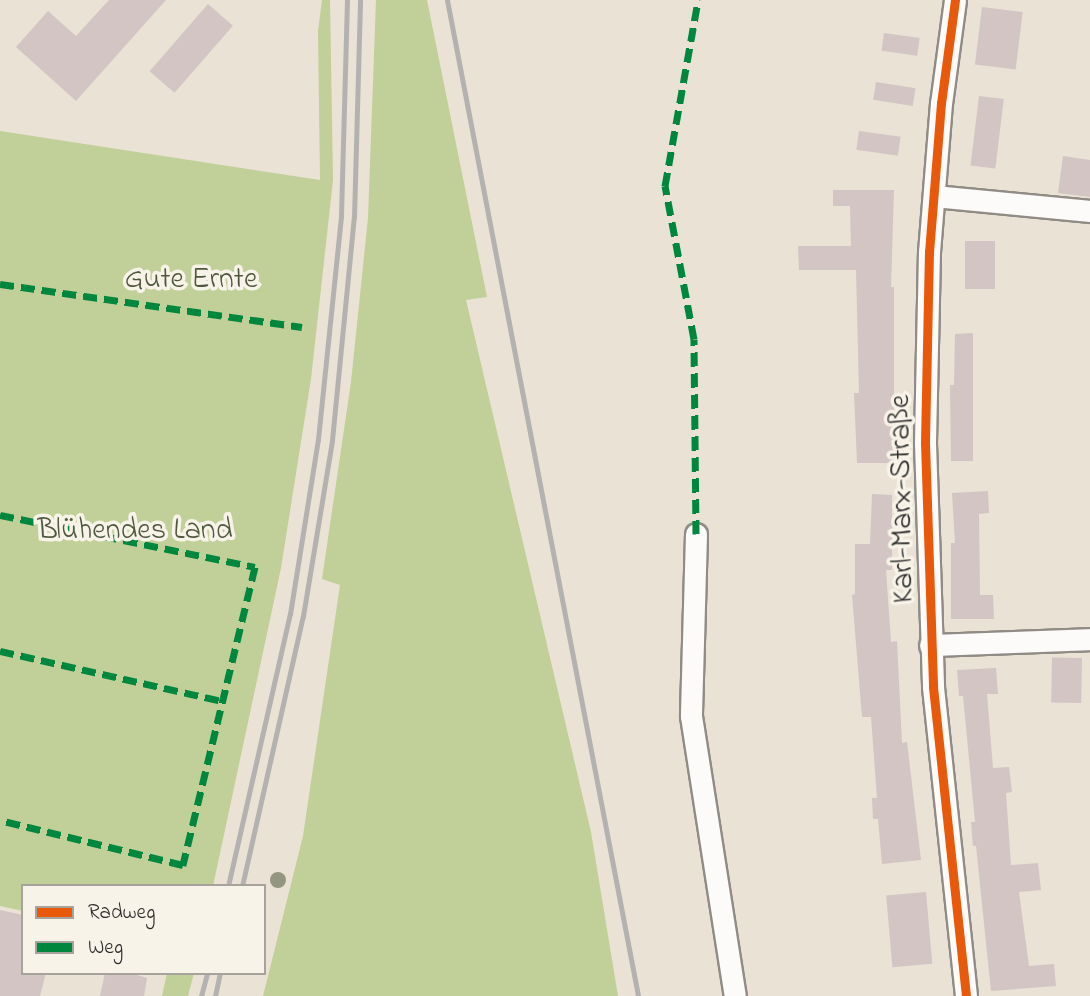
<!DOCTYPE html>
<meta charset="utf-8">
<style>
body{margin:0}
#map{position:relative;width:1090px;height:996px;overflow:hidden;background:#eae2d4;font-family:"Indie Flower",sans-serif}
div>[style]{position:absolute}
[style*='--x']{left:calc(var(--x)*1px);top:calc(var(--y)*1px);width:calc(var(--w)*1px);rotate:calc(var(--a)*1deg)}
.green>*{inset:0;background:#c1cf98}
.building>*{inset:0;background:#d3c5c4;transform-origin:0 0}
.roads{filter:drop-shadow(2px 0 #908c85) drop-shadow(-2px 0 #908c85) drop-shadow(0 2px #908c85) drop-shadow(0 -2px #908c85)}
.minor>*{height:21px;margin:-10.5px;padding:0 10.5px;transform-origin:10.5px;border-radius:10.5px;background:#fcfbf9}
.rail>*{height:5px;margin:-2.5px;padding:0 2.5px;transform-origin:2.5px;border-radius:2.5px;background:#b4b2b0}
.quiet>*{height:7px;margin-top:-3.5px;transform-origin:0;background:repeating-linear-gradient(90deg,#00873e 0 14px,transparent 0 21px)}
.cycleway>*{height:9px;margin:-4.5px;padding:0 4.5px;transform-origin:4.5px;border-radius:4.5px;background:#e8590c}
.trees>*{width:16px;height:16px;margin:-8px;border-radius:50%;background:#949681}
span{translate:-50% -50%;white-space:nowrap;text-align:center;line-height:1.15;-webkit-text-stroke:7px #f7f3e8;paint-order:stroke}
.park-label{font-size:30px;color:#4e573d}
.street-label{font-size:30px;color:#2b2b2b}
.legend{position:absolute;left:21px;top:884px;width:245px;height:91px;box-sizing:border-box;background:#f7f3e8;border:2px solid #a5a39c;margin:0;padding:9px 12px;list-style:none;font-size:21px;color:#2b2b2b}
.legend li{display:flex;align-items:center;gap:14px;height:35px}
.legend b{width:35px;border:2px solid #a5a39c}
</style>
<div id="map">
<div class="green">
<i style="clip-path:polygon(322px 0,330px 0,333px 180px,311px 379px,281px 568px,213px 886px,23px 886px,23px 911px,0 906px,0 131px,320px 180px,318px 31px)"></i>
<i style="clip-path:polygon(376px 0,427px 0,487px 297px,466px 300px,591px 832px,618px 996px,263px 996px,303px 836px,340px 585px,322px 579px,351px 382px,368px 218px)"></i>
<i style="clip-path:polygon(167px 973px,194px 973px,188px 996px,162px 996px)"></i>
</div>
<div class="building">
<i style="clip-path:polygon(109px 0,166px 0,76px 101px,16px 47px,48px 11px,76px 36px)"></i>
<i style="left:208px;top:4px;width:33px;height:89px;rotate:41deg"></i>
<i style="left:982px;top:7px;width:41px;height:58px;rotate:7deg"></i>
<i style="left:884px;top:33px;width:36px;height:18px;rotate:8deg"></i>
<i style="left:876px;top:82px;width:40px;height:18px;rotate:9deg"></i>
<i style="left:979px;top:96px;width:25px;height:70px;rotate:7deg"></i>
<i style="left:859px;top:131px;width:42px;height:19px;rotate:8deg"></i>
<i style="clip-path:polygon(1063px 156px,1090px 160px,1090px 197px,1058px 193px)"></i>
<i style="clip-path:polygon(833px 190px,894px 190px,891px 287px,894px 287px,894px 463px,857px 463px,854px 393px,859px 393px,856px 270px,799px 270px,798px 246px,851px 246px,850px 206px,833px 206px)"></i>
<i style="left:965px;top:241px;width:30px;height:48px"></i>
<i style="clip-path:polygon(973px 333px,973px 461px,951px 461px,950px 385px,954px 385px,955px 334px)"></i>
<i style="clip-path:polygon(988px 491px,989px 513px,979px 514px,980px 595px,993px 595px,994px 619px,951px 619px,951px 543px,955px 543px,952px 493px)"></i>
<i style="clip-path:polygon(872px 494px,892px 495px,892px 570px,886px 570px,891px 642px,897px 641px,902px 743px,907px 742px,921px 860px,882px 864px,878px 819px,873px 819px,872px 798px,877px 798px,871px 717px,862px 717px,852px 595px,855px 594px,855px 544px,870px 544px)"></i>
<i style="left:1082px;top:658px;width:45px;height:30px;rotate:91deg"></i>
<i style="clip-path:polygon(996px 668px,998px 694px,987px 694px,993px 768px,1009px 767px,1012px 792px,1006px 793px,1011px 865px,1038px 863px,1041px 890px,1019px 892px,1029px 966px,1054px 964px,1056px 986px,991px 991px,976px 846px,973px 846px,971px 822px,975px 822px,963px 696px,959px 696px,957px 670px)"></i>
<i style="left:926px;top:892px;width:72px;height:40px;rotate:85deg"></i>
<i style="clip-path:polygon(0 910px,23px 915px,23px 973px,46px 973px,40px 996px,0 996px)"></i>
<i style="clip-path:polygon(105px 973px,130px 973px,147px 978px,144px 996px,100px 996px)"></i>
</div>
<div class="roads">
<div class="minor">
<i style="--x:955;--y:0;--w:104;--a:97.7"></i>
<i style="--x:941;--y:103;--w:148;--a:94.6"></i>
<i style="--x:929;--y:251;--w:192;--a:91.2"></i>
<i style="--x:925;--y:443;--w:244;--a:88.1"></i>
<i style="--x:933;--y:687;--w:311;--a:83.9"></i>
<i style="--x:934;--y:196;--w:157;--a:5.5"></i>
<i style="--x:696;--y:534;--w:182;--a:91.6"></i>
<i style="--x:691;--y:716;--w:283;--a:81.1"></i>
<i style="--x:930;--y:645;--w:160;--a:-2.1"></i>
</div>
</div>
<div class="rail">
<i style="--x:447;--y:0;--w:1014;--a:79.14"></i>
<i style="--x:228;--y:886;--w:279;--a:-77.2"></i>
<i style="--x:290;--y:614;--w:177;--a:-80.9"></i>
<i style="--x:318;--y:439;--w:225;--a:-84.1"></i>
<i style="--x:341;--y:215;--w:215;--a:-88.4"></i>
<i style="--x:242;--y:886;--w:277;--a:-77.3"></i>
<i style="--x:303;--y:616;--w:178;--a:-80.6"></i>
<i style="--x:332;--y:440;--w:224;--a:-84.4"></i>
<i style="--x:354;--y:217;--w:217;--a:-88.4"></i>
<i style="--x:201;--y:996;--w:24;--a:-75"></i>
<i style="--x:215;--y:996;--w:24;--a:-78"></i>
</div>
<div class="quiet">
<i style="--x:0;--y:284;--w:305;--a:8.1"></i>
<i style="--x:0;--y:515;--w:260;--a:11.5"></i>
<i style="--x:255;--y:567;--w:307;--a:103.6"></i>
<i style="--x:183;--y:865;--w:188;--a:-166.2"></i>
<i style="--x:696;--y:534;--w:195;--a:-90.6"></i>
<i style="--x:694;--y:339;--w:156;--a:-100.7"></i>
<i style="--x:665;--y:186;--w:189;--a:-79.9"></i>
<i style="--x:0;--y:651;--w:227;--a:12.7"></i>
</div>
<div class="cycleway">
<i style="--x:955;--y:0;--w:104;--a:97.7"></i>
<i style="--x:941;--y:103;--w:148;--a:94.6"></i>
<i style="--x:929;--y:251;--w:192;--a:91.2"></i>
<i style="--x:925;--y:443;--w:244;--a:88.1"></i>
<i style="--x:933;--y:687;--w:311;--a:83.9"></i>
</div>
<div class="trees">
<i style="left:278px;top:880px"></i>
</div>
<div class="park-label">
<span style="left:191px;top:280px">Gute Ernte</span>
<span style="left:135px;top:531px">Blühendes Land</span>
</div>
<div class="street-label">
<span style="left:903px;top:499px;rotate:-91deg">Karl-Marx-Straße</span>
</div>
<ul class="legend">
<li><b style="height:9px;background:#e8590c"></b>Radweg</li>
<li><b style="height:9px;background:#00873e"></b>Weg</li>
</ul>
</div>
